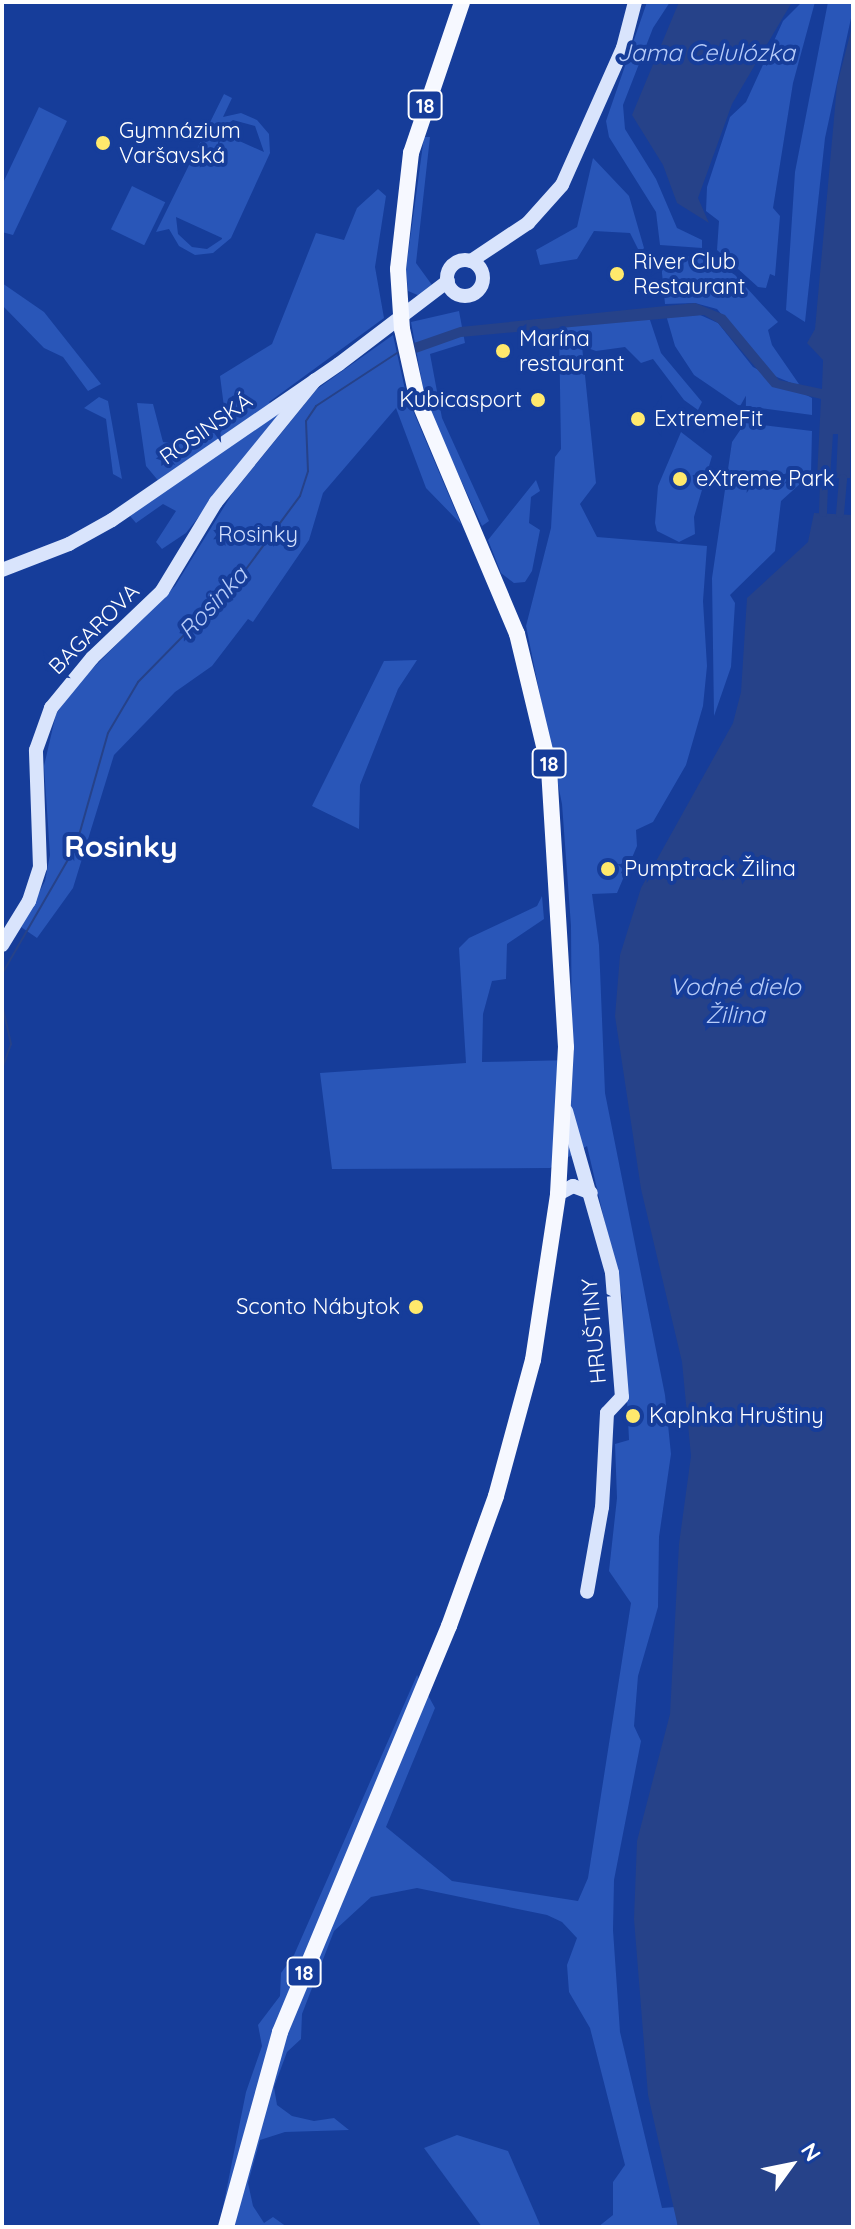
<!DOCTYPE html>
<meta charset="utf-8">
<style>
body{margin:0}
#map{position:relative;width:855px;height:2229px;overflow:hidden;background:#163d9a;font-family:Quicksand,sans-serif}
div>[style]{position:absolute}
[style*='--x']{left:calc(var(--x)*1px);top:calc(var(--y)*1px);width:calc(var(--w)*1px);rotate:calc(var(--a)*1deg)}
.green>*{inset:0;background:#2956b8;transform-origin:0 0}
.water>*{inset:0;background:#264289}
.stream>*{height:2px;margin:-1px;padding:0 1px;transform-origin:1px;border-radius:1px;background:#264289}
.canal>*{height:8px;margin:-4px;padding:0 4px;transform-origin:4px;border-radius:4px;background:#264289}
.secondary>*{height:14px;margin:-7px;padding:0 7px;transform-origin:7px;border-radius:7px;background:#d9e4fc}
.secondary>.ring{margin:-7px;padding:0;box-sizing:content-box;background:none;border:14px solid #d9e4fc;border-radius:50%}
.primary>*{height:16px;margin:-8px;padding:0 8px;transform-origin:8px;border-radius:8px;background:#f6f8ff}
.primary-bridge>*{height:16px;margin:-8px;padding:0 8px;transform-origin:8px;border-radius:8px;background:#f6f8ff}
.dots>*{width:22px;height:22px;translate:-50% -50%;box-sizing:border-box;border:4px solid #163d9a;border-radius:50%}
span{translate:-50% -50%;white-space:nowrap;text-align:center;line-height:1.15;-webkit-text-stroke:8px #163d9a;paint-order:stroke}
.shield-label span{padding:2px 6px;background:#163d9a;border:2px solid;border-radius:6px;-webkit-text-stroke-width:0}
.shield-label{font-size:20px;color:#fff;font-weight:700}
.poi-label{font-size:22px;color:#fff}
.left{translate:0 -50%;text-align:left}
.right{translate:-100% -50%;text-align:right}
.street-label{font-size:22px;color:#fff}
.park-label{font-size:22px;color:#d2dffd}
.water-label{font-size:24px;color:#b7ccf9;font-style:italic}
.district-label{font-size:30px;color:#fff;font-weight:700}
.frame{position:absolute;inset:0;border:4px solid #fff;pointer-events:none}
.north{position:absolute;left:751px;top:2125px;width:80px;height:80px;-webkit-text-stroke:6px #163d9a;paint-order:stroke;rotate:57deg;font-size:22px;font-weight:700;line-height:32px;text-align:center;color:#fff}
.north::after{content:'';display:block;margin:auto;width:28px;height:36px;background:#fff;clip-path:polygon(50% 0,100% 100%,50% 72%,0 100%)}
</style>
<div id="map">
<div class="green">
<i style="clip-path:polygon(647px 2px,670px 2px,653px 28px,623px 105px,625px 129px,656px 179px,677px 228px,702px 240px,702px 248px,660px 245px,656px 212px,609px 137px,606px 121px)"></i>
<i style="clip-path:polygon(802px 2px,815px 2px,793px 83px,773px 208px,780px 216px,775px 276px,770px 274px,766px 288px,758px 287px,717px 250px,719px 221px,706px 211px,707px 187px,730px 117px,746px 102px,783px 21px)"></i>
<i style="clip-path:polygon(828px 2px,853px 2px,853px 9px,825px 138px,805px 322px,786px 310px,795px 172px)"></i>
<i style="clip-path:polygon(evenodd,224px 94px,232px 98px,223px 117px,241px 113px,257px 120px,269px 134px,270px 153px,231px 238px,213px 253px,195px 255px,179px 246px,169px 229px,156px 232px,224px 94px,233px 120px,255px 126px,264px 152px,217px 131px,233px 120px,224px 94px,176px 217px,222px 238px,222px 239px,207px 249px,192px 247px,178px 234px,176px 217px)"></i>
<i style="clip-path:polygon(39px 107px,67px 121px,13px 235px,2px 232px,2px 185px)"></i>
<i style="clip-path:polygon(424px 137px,430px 137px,416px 263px,432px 285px,420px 296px,408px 291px,406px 269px)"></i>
<i style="clip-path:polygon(593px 158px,629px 196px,644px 248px,640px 253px,630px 233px,594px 231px,577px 259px,540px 265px,536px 250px,577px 227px)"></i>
<i style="left:132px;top:186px;width:37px;height:48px;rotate:26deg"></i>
<i style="clip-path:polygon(378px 189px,386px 196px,375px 267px,384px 318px,269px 402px,278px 415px,186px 533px,162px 549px,156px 542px,176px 511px,163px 504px,136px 523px,130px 516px,166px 490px,146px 466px,137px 403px,153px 404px,163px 442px,176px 444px,224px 407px,220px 376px,272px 344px,316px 233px,344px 240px,357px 208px)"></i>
<i style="clip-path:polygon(706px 256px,735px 275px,778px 322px,768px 330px,772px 345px,801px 387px,772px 375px,717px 309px,695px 303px,665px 304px,661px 263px,670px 257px)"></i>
<i style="clip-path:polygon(2px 283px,44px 312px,101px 384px,88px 391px,63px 357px,44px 348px,2px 305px)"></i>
<i style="clip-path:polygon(459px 311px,465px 343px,430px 354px,442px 418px,489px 521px,482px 526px,426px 404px,411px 322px)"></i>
<i style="clip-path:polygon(698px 314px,718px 323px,753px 367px,812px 398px,812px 415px,738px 405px,694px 375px,675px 346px,666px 315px)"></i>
<i style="clip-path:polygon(649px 317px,661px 353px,702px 402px,698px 410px,684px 400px,653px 359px,641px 363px,625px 347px,596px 351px,582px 346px,596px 483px,580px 504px,597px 537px,707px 546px,703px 601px,707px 666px,703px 706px,686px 765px,653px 822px,636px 830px,637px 846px,617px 893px,592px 894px,599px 945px,605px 1093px,665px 1395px,671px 1454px,659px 1537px,658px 1607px,638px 1676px,634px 1726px,641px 1741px,614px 1880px,613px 1930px,620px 2032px,662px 2208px,675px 2207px,678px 2227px,598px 2227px,613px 2215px,613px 2182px,625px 2165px,590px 2028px,569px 1992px,567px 1965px,577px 1938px,562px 1922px,547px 1915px,417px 1888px,371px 1897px,334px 1931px,302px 2014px,301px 2039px,287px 2052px,274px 2087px,277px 2105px,292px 2116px,314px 2121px,334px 2118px,349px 2130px,285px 2132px,260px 2140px,248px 2183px,253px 2206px,264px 2223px,273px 2217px,287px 2227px,219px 2227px,246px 2092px,262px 2046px,258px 2025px,280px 1996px,281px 1973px,294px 1955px,417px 1675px,435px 1708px,386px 1827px,452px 1881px,578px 1901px,588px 1878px,631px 1603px,609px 1571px,617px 1498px,615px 1444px,629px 1440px,622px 1296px,587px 1146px,550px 1168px,332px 1169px,320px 1073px,466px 1063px,459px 948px,469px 938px,537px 906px,542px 896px,544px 919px,507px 944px,506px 979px,492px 981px,483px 1014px,482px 1062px,572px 1060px,571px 926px,562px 804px,526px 626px,551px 528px,555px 457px,561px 449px,559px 326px)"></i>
<i style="clip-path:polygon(393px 335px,406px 394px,461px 524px,426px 488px,396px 408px,323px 493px,309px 540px,253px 622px,248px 619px,212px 666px,175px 692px,114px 755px,73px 888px,37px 938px,21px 927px,45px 881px,50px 855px,44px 766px,56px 714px,77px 684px,175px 586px,232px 494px,317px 389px)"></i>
<i style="clip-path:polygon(99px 397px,108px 401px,122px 479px,113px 474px,106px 419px,84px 408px)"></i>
<i style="clip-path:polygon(745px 423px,812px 431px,811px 474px,781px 501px,775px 551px,730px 595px,735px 603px,731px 667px,714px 716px,712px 578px,732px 442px)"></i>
<i style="clip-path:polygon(681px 432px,712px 456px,694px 517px,695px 534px,679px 542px,657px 531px,655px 523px,658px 486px)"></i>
<i style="clip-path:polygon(536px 480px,540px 491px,531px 497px,529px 523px,540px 530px,532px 571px,525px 582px,514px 583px,501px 573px,488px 540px)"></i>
<i style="clip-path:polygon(417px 660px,398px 689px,360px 785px,359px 829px,312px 806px,384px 661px)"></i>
<i style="clip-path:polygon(457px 2135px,508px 2151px,541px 2227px,482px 2227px,424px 2148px)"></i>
</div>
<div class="water">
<i style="clip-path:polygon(679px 2px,792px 2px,732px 104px,698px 198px,709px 223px,677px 203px,663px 165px,632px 115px)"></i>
<i style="clip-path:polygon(853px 23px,850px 478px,836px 478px,838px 434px,833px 434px,830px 478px,817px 478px,821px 399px,772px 387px,718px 323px,704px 315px,461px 337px,416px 353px,414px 343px,460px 327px,695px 303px,725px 315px,779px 380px,822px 389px,823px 360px,807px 343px,815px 329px,837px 85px)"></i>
<i style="clip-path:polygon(814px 513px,853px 515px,853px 2227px,678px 2227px,648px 2095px,634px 1919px,637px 1841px,670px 1714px,679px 1544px,691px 1456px,682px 1362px,641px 1189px,615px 1016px,620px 955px,641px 888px,733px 723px,741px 692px,747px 598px,808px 542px)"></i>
</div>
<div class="stream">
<i style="--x:2;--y:974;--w:148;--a:-60"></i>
<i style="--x:76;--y:846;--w:117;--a:-74.2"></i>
<i style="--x:108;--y:733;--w:59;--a:-59.5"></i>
<i style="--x:138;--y:682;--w:143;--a:-45.6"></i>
<i style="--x:238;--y:580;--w:104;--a:-53.6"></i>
<i style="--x:300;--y:496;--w:26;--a:-72"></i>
<i style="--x:308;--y:471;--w:50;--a:-92.3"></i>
<i style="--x:306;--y:421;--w:18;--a:-56"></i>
<i style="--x:316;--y:406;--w:100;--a:-33.2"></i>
<i style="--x:2;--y:1004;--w:41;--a:77.3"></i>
<i style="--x:11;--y:1044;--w:27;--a:110"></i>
</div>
<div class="canal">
<i style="--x:823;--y:513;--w:35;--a:-88"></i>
<i style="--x:840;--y:514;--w:36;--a:-85"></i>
</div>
<div class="secondary">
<i class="ring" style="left:447px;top:260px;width:22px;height:22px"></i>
<i style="--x:471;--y:261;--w:69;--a:-33.7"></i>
<i style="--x:528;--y:223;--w:51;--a:-48.2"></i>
<i style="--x:562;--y:185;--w:150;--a:-66"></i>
<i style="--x:623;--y:48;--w:48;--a:-75.4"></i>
<i style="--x:2;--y:570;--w:72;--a:-21.2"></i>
<i style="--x:69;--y:544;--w:49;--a:-29.2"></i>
<i style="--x:112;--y:520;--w:275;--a:-34.5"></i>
<i style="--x:339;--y:364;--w:137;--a:-37.3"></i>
<i style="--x:2;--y:945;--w:52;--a:-58.5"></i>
<i style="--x:29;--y:901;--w:36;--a:-72"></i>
<i style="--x:40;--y:867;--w:117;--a:-92"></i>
<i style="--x:36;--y:750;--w:45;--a:-70.3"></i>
<i style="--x:51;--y:708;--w:65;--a:-50.6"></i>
<i style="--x:92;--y:658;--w:97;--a:-43.7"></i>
<i style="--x:162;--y:591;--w:104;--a:-58.8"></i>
<i style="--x:216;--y:502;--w:157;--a:-50.9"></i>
<i style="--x:566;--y:1111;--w:168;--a:74.1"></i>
<i style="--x:612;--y:1273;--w:124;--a:85.4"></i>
<i style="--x:622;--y:1397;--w:22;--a:133"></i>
<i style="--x:607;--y:1413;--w:94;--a:93"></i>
<i style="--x:602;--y:1507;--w:86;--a:100"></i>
<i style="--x:558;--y:1194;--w:17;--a:-28"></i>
<i style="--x:573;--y:1186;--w:19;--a:21"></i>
</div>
<div class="primary">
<i style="--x:398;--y:269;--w:117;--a:-83.6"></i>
<i style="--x:411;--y:153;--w:159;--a:-71.3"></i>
<i style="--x:226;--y:2227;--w:202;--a:-74.5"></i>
<i style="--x:280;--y:2032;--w:440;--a:-67.4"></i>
<i style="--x:449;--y:1626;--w:138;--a:-70.1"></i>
<i style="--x:496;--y:1496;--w:141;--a:-74.8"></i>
<i style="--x:533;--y:1360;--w:168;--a:-81.4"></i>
<i style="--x:558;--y:1194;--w:147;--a:-86.9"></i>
<i style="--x:566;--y:1047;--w:281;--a:-93.5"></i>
<i style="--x:549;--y:767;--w:137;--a:-103.5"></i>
<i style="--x:517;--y:634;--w:257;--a:-112.9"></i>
</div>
<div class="primary-bridge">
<i style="--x:398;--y:269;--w:60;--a:86.2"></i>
<i style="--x:402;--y:329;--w:70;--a:77.6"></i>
</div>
<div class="dots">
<i style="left:103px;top:143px;background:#ffe96c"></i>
<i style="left:617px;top:274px;background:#ffe96c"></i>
<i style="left:503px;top:351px;background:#ffe96c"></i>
<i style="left:538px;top:400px;background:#ffe96c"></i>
<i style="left:638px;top:419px;background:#ffe96c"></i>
<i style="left:680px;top:479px;background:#ffe96c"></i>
<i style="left:608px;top:869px;background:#ffe96c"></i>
<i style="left:416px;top:1307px;background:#ffe96c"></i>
<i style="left:633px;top:1416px;background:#ffe96c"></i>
</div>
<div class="shield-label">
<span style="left:425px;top:105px">18</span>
<span style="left:549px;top:763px">18</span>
<span style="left:304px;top:1972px">18</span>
</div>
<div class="poi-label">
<span class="left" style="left:119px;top:143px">Gymnázium<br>Varšavská</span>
<span class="left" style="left:633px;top:274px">River Club<br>Restaurant</span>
<span class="left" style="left:519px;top:351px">Marína<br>restaurant</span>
<span class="right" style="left:522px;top:400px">Kubicasport</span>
<span class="left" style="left:654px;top:419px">ExtremeFit</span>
<span class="left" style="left:696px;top:479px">eXtreme Park</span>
<span class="left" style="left:624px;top:869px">Pumptrack Žilina</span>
<span class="right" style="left:400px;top:1307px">Sconto Nábytok</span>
<span class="left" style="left:649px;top:1416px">Kaplnka Hruštiny</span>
</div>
<div class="street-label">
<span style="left:206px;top:429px;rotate:-35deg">ROSINSKÁ</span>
<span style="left:94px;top:629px;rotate:-45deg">BAGAROVA</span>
<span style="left:594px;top:1331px;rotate:-95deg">HRUŠTINY</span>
</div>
<div class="park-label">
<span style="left:258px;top:535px">Rosinky</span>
</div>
<div class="water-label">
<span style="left:706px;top:53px">Jama Celulózka</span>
<span style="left:213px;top:603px;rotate:-47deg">Rosinka</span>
<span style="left:735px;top:1001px">Vodné dielo<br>Žilina</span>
</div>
<div class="district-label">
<span style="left:121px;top:846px">Rosinky</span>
</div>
<div class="frame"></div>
<div class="north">N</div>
</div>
